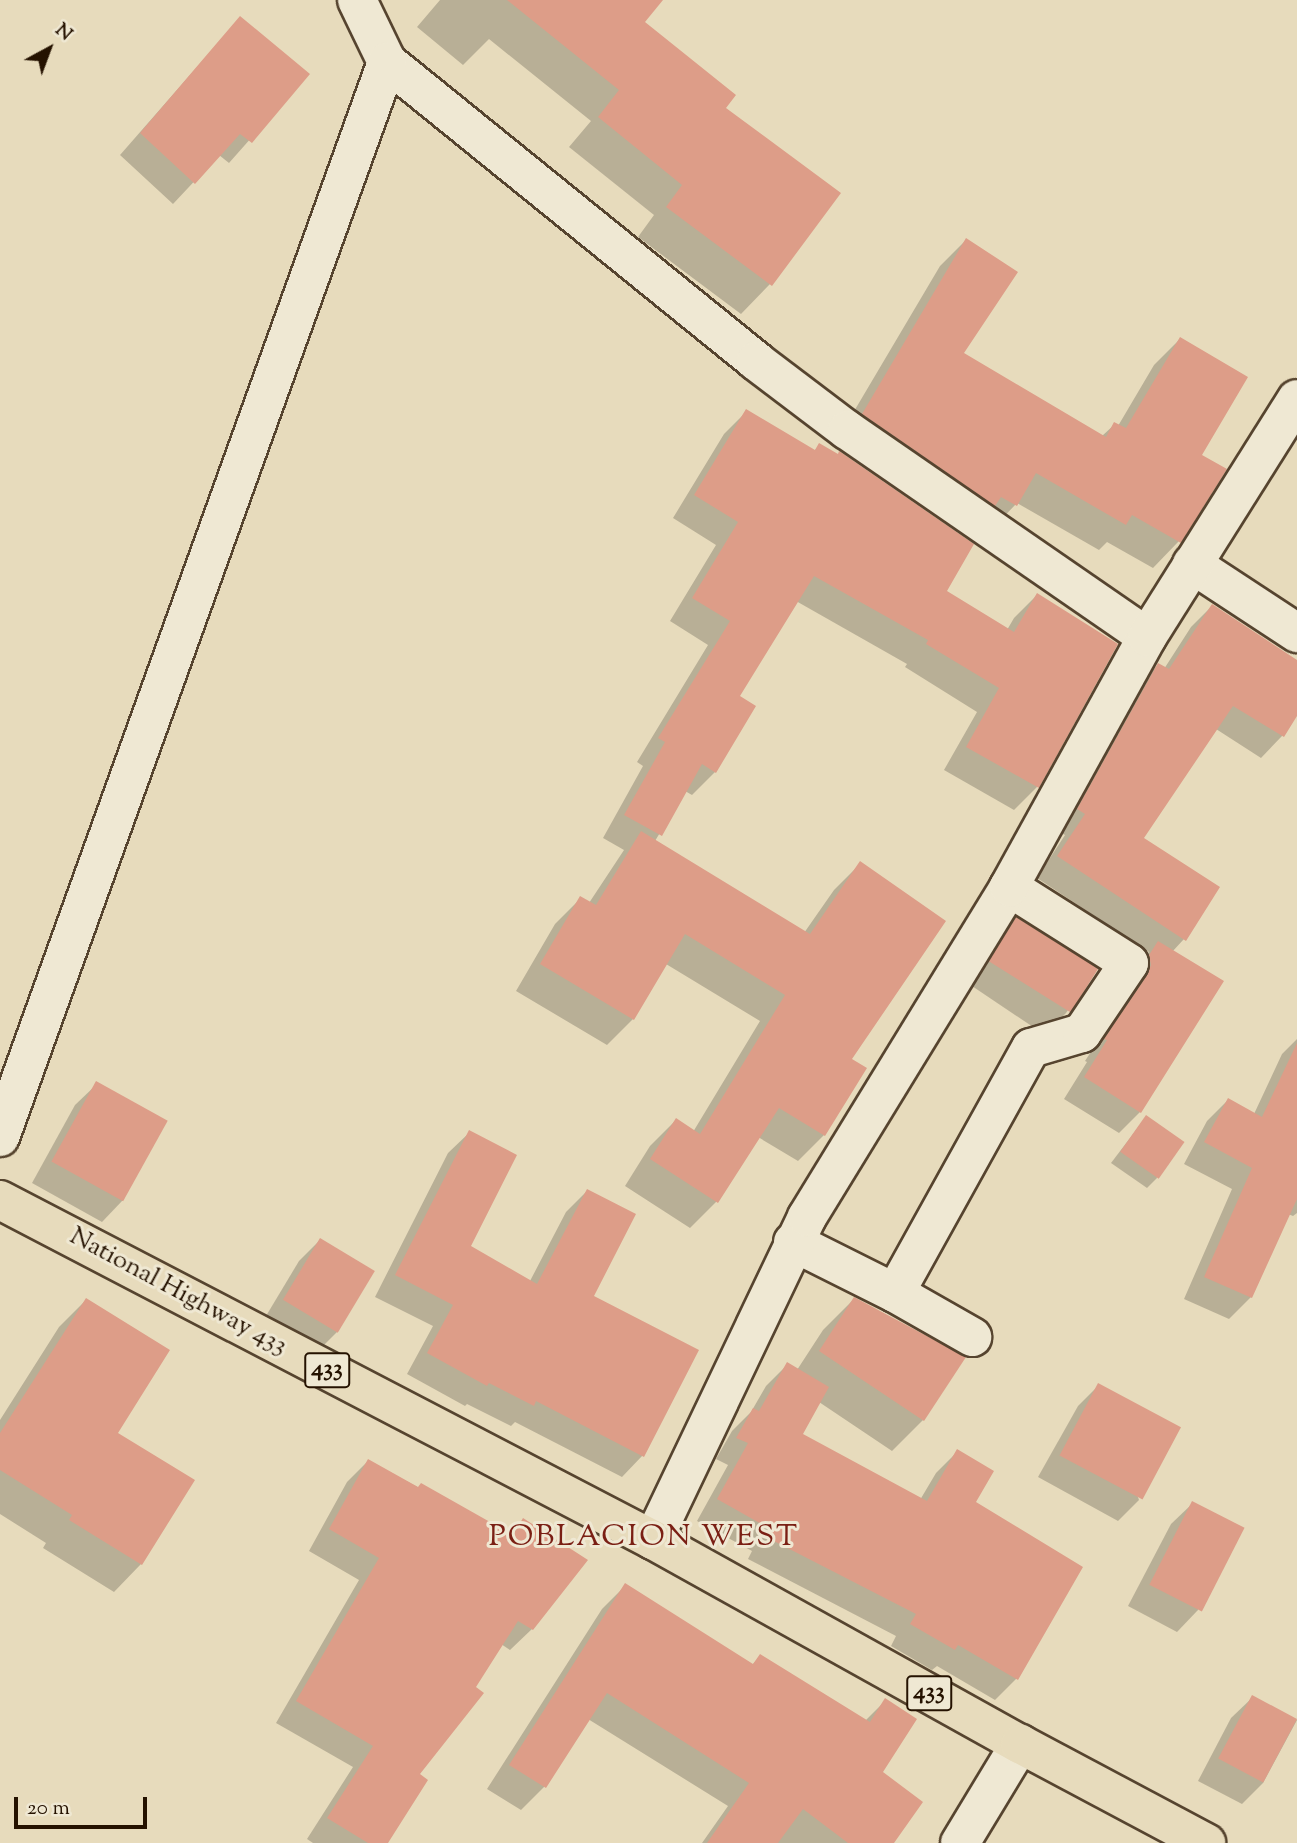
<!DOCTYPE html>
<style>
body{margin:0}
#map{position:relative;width:1297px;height:1843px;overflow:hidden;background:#e7dbbc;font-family:"Sorts Mill Goudy",serif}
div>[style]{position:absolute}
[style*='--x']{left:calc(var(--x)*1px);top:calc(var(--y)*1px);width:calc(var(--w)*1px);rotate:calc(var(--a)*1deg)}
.shadow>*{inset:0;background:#0003}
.building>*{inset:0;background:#dd9d88;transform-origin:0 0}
.roads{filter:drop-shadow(2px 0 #56442f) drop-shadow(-2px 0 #56442f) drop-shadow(0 2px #56442f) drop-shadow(0 -2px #56442f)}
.minor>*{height:38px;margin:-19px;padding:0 19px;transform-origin:19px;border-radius:19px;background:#efe8d3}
.primary>*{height:38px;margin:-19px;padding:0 19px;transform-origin:19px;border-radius:19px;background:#e7dbbc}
span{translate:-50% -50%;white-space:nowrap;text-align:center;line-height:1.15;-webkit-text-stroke:6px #efe8d3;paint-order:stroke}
.shield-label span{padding:2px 5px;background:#efe8d3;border:2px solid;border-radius:5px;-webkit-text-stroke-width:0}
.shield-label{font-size:24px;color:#251200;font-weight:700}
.street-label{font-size:26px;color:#251200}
.quarter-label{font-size:30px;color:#7a1f14;letter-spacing:2px}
.north{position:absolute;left:14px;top:14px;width:70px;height:70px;-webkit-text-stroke:5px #efe8d3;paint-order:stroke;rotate:41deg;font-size:19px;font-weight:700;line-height:28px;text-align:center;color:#251200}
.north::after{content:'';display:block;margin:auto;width:24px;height:32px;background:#251200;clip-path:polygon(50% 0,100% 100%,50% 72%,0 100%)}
.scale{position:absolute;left:14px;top:1797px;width:133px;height:32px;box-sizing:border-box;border:4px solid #251200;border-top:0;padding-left:9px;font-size:21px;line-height:24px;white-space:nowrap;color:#251200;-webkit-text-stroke:5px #efe8d3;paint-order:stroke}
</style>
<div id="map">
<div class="shadow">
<i style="clip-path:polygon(440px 0,661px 0,642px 23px,724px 108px,770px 284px,741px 314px,638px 237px,654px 215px,569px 147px,591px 121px,489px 39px,463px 65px,417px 27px)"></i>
<i style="clip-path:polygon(240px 18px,308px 74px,229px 163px,219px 155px,173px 204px,120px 155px)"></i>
<i style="clip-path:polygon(966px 240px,962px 353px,1102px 436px,1115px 424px,1118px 426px,1154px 365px,1180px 339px,1199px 455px,1179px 541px,1153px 568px,1107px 542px,1099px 550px,1017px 503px,989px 532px,837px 440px,940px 266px)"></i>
<i style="clip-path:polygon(747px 411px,813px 452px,820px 445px,945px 592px,1007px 630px,1014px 618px,1037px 595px,1037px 787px,1014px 810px,944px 770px,977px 712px,905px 667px,907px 664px,796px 601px,738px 697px,715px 772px,692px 795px,685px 791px,655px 841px,804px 933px,834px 890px,860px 864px,850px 1059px,824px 1135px,798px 1161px,758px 1137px,716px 1202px,690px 1228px,625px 1186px,650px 1146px,676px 1120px,693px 1132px,760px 1021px,666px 964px,633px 1019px,607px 1045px,516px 991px,555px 924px,581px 898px,589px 903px,624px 850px,603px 838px,643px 766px,637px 762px,708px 645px,670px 621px,716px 545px,673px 518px,724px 434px)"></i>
<i style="clip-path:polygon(1212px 606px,1297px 661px,1297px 713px,1282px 736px,1261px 758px,1216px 729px,1142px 838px,1184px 939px,1172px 952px,1140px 1112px,1119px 1133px,1064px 1099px,1087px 1062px,1085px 1061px,1126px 998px,1137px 964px,1149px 952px,1037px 878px,1065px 835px,1057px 831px,1137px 686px,1158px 665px,1164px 669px,1191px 627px)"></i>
<i style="clip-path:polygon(1016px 920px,1096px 970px,1066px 1013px,1045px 1035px,969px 984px,995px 941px)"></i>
<i style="clip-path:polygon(1297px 1039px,1297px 1213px,1293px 1216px,1288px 1214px,1251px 1297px,1229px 1319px,1184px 1299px,1232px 1189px,1184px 1164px,1207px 1121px,1228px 1100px,1254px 1114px,1282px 1054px)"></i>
<i style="clip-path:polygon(97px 1084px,123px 1200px,102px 1222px,32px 1183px,75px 1105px)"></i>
<i style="clip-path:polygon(1146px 1117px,1157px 1178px,1147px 1188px,1111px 1163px)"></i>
<i style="clip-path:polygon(470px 1132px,469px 1247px,530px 1281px,566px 1212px,587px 1191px,591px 1297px,643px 1455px,622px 1477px,515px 1422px,511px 1426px,467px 1404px,465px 1406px,407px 1374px,433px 1326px,375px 1297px,448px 1153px)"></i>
<i style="clip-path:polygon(320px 1240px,372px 1272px,337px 1332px,316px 1353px,263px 1321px,299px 1261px)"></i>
<i style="clip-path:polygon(854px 1299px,923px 1420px,892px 1451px,819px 1402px,800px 1434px,920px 1500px,936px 1473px,958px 1451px,974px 1502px,1081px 1567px,1016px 1679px,995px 1700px,937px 1666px,932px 1670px,891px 1646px,896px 1636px,748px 1559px,752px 1551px,697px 1521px,728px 1465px,716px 1459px,732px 1431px,751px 1412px,766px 1386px,788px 1364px,797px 1370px,823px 1330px)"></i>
<i style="clip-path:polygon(86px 1300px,116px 1433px,193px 1481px,141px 1564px,114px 1592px,43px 1548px,46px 1543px,0 1514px,0 1420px,59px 1327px)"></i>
<i style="clip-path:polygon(1099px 1385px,1139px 1500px,1118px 1521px,1038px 1477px,1078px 1406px)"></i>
<i style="clip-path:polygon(368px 1461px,509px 1535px,523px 1520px,532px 1629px,510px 1650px,501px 1644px,417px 1775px,386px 1843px,313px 1843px,307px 1839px,353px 1767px,276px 1723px,359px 1580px,309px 1551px,347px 1482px)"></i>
<i style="clip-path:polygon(1193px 1503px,1198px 1610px,1177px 1632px,1128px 1606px,1171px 1524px)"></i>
<i style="clip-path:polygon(625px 1586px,752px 1665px,761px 1656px,865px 1721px,885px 1701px,881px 1773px,892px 1843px,702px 1843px,728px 1806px,588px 1719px,544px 1787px,521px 1810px,487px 1789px,602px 1609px)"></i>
<i style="clip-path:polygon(1253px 1697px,1297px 1720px,1263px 1783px,1242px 1804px,1198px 1781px,1231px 1718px)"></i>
</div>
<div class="building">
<i style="clip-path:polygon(507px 0,663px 0,645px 22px,736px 95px,726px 108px,841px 193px,772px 286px,666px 207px,682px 185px,598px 117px,619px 90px)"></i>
<i style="clip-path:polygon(240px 16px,310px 74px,252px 143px,240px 134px,195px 184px,140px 133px)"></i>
<i style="clip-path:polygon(966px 238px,1018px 272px,964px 353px,1106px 437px,1114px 422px,1126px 428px,1180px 337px,1248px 377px,1202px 455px,1227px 469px,1181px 543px,1132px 515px,1126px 525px,1036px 473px,1017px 506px,1001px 497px,995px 506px,862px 414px)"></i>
<i style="clip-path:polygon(746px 409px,815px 450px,819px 443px,838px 454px,839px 451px,974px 544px,947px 591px,1014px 632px,1037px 593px,1118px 644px,1039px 788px,966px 747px,999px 688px,926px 644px,928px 640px,814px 576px,740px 696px,756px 706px,716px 773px,702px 764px,662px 836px,624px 815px,665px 742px,658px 738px,730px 621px,692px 598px,738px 522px,694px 495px)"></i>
<i style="clip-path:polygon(1212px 604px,1297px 660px,1297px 716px,1284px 737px,1233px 706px,1144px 838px,1220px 887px,1186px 941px,1057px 856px,1085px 814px,1077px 809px,1158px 663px,1169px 669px)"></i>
<i style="clip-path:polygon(641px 831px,810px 934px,860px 861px,946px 921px,852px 1059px,867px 1068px,825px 1136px,779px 1108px,718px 1203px,650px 1159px,676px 1118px,700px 1134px,785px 995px,685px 934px,634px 1020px,540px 964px,580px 896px,596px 905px)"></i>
<i style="left:1016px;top:917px;width:97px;height:52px;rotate:32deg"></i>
<i style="clip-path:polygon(1158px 941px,1224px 981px,1141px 1113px,1084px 1077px,1107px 1040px,1104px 1039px,1147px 975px,1151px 965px,1149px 955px)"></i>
<i style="clip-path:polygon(1297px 1043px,1297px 1199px,1252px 1298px,1204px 1277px,1252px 1168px,1204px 1142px,1228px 1098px,1262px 1117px)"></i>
<i style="left:96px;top:1081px;width:82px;height:92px;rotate:29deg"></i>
<i style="left:1146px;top:1115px;width:47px;height:45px;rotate:35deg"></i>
<i style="clip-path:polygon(469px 1130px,517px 1155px,471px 1246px,537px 1284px,587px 1189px,636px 1214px,594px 1296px,699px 1350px,644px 1457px,536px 1401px,534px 1406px,489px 1383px,487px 1386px,427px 1353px,453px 1305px,395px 1275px)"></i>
<i style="left:320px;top:1238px;width:64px;height:72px;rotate:31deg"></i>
<i style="clip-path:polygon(854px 1297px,966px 1357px,924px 1421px,819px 1351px)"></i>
<i style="clip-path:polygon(86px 1298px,170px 1350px,118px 1433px,195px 1480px,142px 1565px,69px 1520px,72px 1515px,0 1470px,0 1433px)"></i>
<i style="clip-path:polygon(787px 1362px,829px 1387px,803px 1434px,927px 1501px,957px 1449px,994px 1471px,976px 1502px,1083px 1567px,1018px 1680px,958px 1645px,955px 1650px,910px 1624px,916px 1614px,768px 1538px,772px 1530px,717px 1499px,748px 1443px,736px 1438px,753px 1408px,759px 1411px)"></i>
<i style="left:1098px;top:1383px;width:94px;height:82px;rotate:28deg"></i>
<i style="clip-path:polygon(368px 1459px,418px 1487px,421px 1483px,513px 1535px,523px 1518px,588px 1560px,533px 1630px,518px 1621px,476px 1687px,484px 1693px,420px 1774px,428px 1780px,388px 1843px,368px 1843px,327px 1818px,373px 1746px,296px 1701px,379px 1558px,329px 1529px)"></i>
<i style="left:1192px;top:1501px;width:59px;height:94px;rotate:27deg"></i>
<i style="clip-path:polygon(625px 1583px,753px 1664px,760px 1654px,870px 1722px,885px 1698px,917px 1719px,883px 1772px,923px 1802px,894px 1843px,848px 1843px,803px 1809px,778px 1843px,707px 1843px,749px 1783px,607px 1693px,546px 1788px,509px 1765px)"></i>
<i style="left:1252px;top:1695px;width:51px;height:72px;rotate:28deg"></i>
</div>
<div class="roads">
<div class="minor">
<i style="--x:357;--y:0;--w:69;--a:64.2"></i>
<i style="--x:387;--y:62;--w:475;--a:39"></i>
<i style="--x:756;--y:361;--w:114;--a:37.2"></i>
<i style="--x:847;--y:430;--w:364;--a:34.6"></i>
<i style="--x:1192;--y:564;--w:126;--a:33.3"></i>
<i style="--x:0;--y:1137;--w:1143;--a:-70.2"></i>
<i style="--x:793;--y:1242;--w:114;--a:26.6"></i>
<i style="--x:895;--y:1293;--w:89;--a:29.7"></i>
<i style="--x:895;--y:1293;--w:280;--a:-61"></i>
<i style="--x:1031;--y:1048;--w:53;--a:-16.4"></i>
<i style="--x:1082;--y:1033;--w:84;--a:-56.1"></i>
<i style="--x:1129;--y:963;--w:142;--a:-147.7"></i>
<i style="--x:653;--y:1540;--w:358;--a:-64.5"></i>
<i style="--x:807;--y:1217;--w:387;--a:-58.5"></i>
<i style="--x:1009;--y:887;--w:286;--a:-61.1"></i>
<i style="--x:1147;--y:637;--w:281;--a:-57.8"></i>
<i style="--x:960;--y:1843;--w:116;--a:-58.8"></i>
</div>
<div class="primary">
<i style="--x:0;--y:1200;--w:736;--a:27.5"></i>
<i style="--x:653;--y:1540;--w:420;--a:29.1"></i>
<i style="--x:1020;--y:1744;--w:211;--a:28"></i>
</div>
</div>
<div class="shield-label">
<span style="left:327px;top:1370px">433</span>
<span style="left:929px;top:1693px">433</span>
</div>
<div class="street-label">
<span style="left:178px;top:1292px;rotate:28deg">National Highway 433</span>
</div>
<div class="quarter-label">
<span style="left:644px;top:1538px">POBLACION WEST</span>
</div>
<div class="north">N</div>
<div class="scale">20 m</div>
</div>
